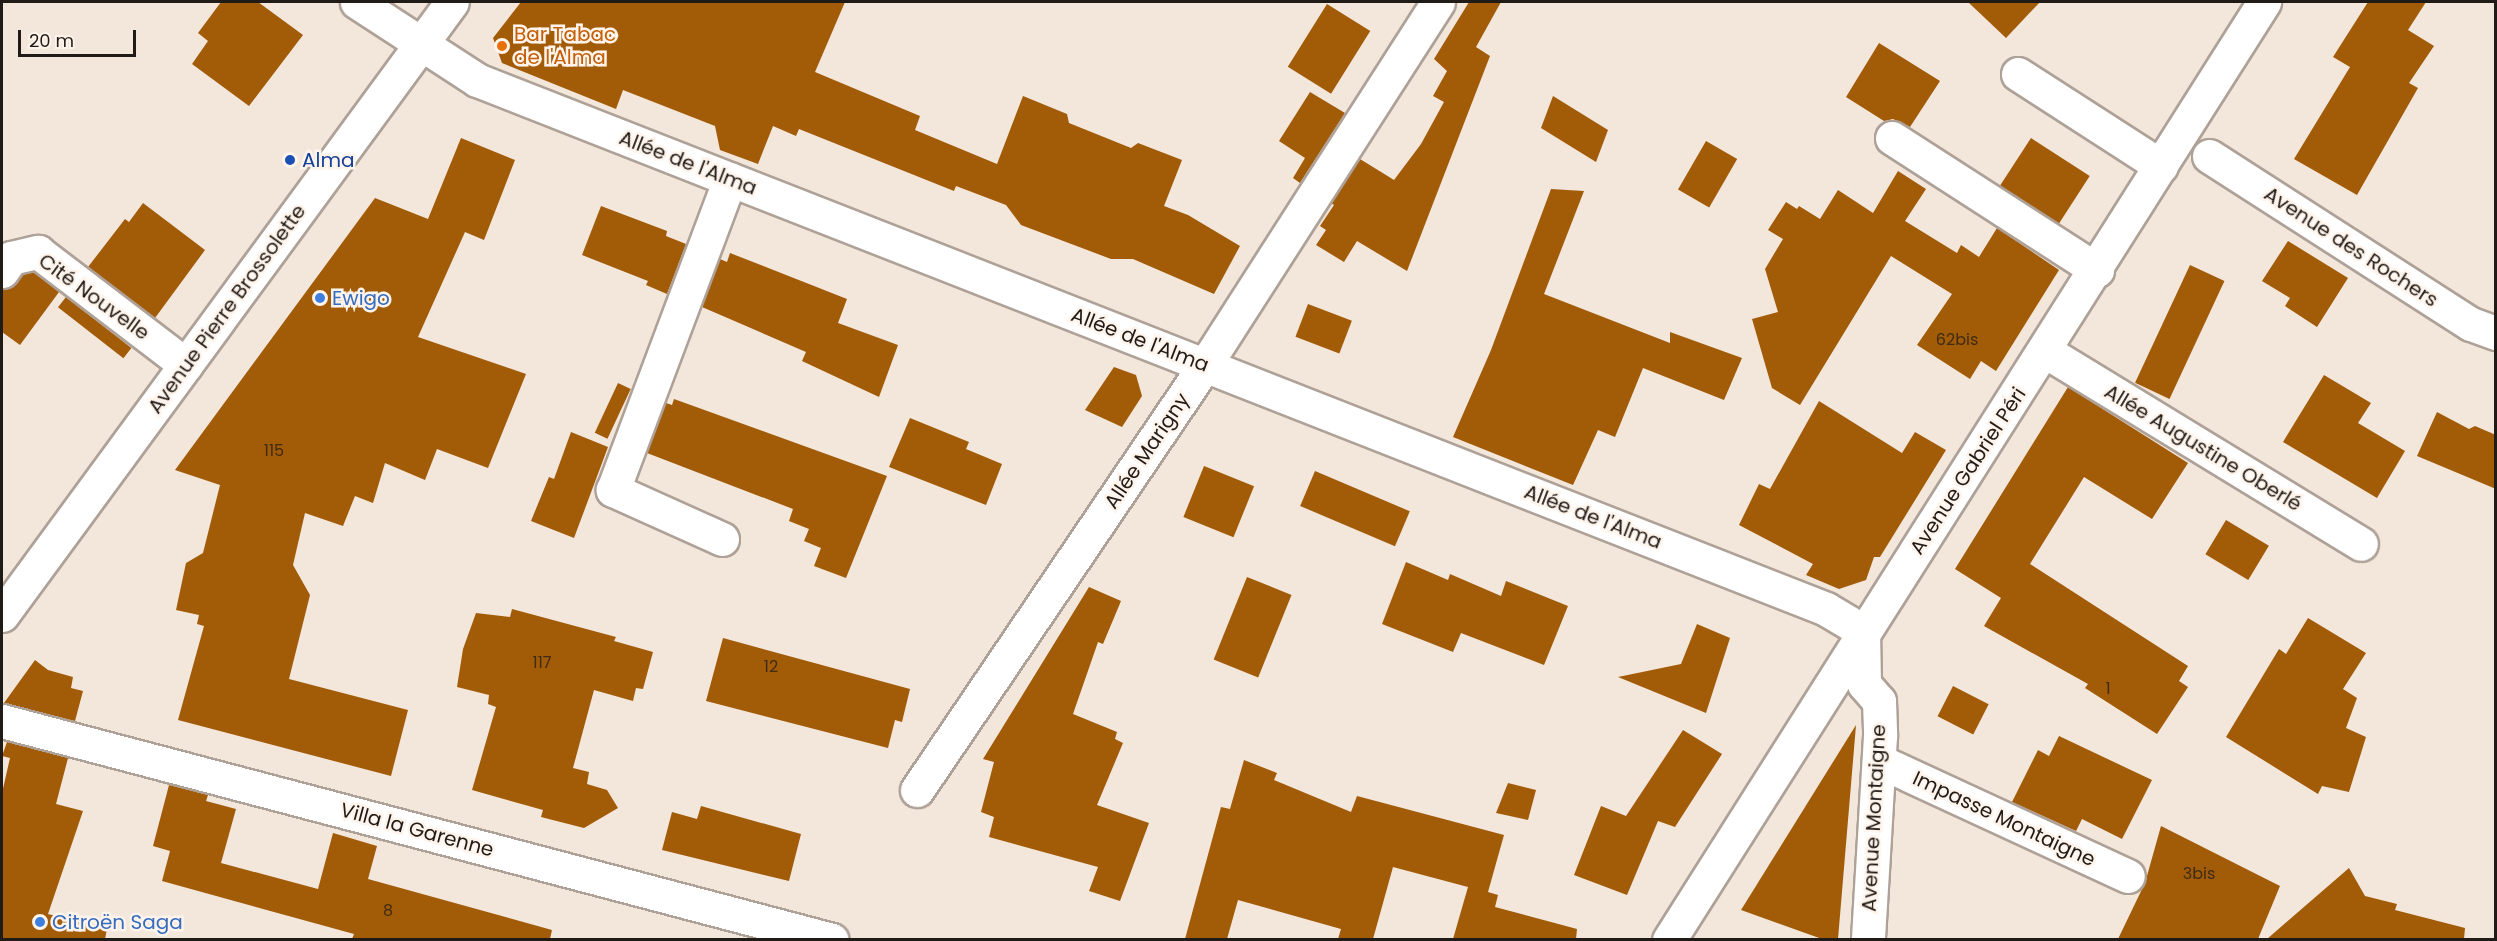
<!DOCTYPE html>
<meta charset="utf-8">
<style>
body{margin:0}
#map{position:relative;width:2497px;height:941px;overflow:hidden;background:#f3e6db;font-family:Poppins,sans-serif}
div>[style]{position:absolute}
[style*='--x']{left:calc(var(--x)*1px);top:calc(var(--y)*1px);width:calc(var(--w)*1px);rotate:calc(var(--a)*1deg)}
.building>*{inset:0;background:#a25b07;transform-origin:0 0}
.roads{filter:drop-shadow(2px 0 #aea197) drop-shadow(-2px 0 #aea197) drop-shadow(0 2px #aea197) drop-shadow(0 -2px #aea197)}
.minor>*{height:33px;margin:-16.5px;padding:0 16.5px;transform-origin:16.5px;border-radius:16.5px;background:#fff}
.major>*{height:33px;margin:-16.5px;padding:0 16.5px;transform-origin:16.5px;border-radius:16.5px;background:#fff}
.dots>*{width:16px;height:16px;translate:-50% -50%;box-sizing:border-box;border:3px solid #fff4eb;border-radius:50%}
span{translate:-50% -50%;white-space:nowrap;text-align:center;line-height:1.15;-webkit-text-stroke:5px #fff4eb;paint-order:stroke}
.number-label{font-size:16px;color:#402b13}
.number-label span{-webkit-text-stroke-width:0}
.food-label{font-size:20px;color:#c56008}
.left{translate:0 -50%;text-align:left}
.transit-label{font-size:20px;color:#164399}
.street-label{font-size:20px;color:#201b17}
.shop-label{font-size:20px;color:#366cbe}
.frame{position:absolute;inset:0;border:3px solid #201b17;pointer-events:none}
.scale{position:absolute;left:18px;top:30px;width:118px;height:27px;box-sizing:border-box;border:3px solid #201b17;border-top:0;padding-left:8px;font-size:18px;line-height:21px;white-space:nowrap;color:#201b17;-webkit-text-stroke:4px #fff4eb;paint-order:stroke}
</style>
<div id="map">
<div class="building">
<i style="clip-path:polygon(221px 2px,258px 2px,303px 35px,249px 106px,192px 64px,208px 41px,198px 33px)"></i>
<i style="clip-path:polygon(521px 2px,845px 2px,815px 72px,920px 116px,915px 130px,997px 164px,1023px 96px,1067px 114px,1069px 123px,1131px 148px,1138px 143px,1182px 160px,1164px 206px,1188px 215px,1240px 246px,1214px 294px,1133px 259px,1111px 259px,1021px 225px,1006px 205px,956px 186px,954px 191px,799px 129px,796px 136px,773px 126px,758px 164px,720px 150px,715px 126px,623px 90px,616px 109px,502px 63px,493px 38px)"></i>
<i style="clip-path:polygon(1469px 2px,1501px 2px,1476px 47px,1490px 56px,1407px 271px,1357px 241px,1344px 262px,1316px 245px,1326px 230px,1320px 226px,1334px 205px,1331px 203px,1360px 159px,1394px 180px,1421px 144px,1444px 102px,1433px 96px,1447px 71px,1434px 59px)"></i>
<i style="clip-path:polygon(1968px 2px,2040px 2px,2006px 38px)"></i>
<i style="clip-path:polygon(2368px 2px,2426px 2px,2408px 30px,2434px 46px,2409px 83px,2418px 88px,2357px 195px,2294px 159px,2350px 67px,2333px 57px)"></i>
<i style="left:1327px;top:4px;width:51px;height:74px;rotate:32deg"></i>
<i style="clip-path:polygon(1879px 43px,1940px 81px,1910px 127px,1893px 119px,1884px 121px,1846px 97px)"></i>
<i style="clip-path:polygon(1310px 92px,1345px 113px,1300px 183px,1293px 178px,1305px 158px,1279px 141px)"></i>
<i style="clip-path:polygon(1553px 96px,1608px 130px,1596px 162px,1541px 128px)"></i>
<i style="clip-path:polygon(461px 138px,515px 160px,484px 240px,465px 232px,418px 337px,526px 374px,488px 468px,437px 449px,425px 480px,385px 463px,373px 503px,355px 496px,343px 526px,305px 513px,293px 565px,310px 595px,289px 679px,408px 710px,391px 776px,178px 720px,204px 626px,197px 624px,199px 615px,176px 610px,186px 563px,203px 553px,220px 485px,175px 470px,375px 198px,428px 219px)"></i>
<i style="left:2031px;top:138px;width:70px;height:57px;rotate:33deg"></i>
<i style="left:1706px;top:141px;width:36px;height:56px;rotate:30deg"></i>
<i style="clip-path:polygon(1898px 171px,1926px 189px,1905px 221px,1957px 253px,1961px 245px,1979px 257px,1997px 228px,2059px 270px,1996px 371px,1981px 361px,1970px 379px,1917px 345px,1952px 294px,1891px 256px,1800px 405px,1772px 388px,1752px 319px,1778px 312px,1765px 269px,1783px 239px,1768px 230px,1786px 202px,1797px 209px,1799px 206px,1820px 219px,1838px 190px,1873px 213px)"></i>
<i style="clip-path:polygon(1551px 189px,1584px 191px,1544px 294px,1670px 343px,1670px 332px,1742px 358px,1724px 400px,1643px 368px,1615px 437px,1598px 430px,1573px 485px,1453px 437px,1491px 350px)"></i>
<i style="clip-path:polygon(143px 203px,205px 250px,155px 318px,88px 267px,125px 219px,129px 222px)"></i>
<i style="clip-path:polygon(601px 206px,667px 231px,666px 236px,686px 244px,667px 294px,646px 285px,648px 281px,582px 255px)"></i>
<i style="clip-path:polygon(2288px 241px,2348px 278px,2317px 327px,2285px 306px,2290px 298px,2262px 281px)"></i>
<i style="clip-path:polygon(730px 253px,847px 299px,838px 323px,898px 345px,879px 397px,802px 361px,806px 352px,702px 307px,720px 259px,727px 262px)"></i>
<i style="left:2190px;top:265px;width:38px;height:130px;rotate:25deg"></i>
<i style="clip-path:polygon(34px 272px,59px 292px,20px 345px,2px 332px,2px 290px,11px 288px,22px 275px)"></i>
<i style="left:66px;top:297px;width:83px;height:13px;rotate:38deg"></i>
<i style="left:1308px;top:304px;width:47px;height:35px;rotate:21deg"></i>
<i style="clip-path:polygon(1114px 367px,1136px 375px,1142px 396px,1122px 427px,1085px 410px)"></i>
<i style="clip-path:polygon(2324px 375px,2371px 403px,2358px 423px,2405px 451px,2377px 498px,2283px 442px)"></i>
<i style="left:618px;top:383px;width:14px;height:55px;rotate:25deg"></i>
<i style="clip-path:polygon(2068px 387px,2188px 463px,2152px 519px,2084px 477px,2030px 564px,2188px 666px,2179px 681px,2188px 687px,2157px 734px,2085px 688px,2088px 684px,1984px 626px,2001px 598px,1955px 569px)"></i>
<i style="clip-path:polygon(674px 399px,887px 476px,846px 578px,814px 566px,821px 548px,804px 541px,809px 529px,789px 521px,793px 509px,647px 453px,666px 403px,672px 405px)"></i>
<i style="clip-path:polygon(1819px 401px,1902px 453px,1915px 432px,1946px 450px,1880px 557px,1874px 557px,1866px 580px,1839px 589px,1806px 575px,1813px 564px,1739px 525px,1759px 484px,1770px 489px)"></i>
<i style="clip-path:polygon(2437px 412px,2469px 429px,2475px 426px,2496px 435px,2496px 489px,2417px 456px)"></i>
<i style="clip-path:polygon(910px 418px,969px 442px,966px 449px,1002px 464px,986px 505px,889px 467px)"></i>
<i style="clip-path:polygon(571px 432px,608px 447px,574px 538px,531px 521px,549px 477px,554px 479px)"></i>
<i style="left:1204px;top:466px;width:54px;height:55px;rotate:22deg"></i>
<i style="left:1315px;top:471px;width:103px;height:38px;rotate:23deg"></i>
<i style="left:2226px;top:520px;width:50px;height:40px;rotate:31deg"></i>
<i style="clip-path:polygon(1406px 562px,1448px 580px,1450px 574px,1501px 596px,1506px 581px,1568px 606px,1544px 665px,1461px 633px,1453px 652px,1382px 624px)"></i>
<i style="left:1247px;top:577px;width:48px;height:89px;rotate:22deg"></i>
<i style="clip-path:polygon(1089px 587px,1121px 601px,1103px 644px,1098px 642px,1073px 714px,1117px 732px,1115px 739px,1123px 743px,1097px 805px,1149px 823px,1120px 901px,1089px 891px,1098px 867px,989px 837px,994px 817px,981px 812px,994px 762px,983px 759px)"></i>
<i style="clip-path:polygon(512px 609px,616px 637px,614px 641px,653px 652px,643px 689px,636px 688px,633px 701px,594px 690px,573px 768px,589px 772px,587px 784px,607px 790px,618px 808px,584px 828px,541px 817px,543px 810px,472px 790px,496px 707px,488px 704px,489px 695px,457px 687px,463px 649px,476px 613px,510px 617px)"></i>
<i style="clip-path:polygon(2308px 618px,2366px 653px,2343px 689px,2357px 698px,2346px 728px,2366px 737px,2349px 792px,2322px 786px,2318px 794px,2226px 737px,2279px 649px,2286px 654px)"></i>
<i style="clip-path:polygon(1697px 624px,1730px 638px,1706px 713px,1618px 677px,1681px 664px)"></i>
<i style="clip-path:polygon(723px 638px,910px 689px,902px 722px,895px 720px,888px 748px,706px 701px)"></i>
<i style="clip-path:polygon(35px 660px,48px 670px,73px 677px,71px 688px,83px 691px,75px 721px,4px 703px)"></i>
<i style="left:1953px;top:686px;width:40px;height:34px;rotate:27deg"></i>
<i style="clip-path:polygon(1856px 725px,1838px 939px,1822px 939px,1741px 910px)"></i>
<i style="clip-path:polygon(1683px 730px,1722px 754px,1675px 827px,1658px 821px,1627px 895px,1574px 875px,1601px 806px,1626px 816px)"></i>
<i style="clip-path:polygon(2059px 736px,2152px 780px,2122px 839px,2082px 819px,2076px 831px,2012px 802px,2038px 750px,2049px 756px)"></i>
<i style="clip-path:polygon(7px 742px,68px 758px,56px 804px,83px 811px,48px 914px,107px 929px,105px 939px,2px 939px,2px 793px,10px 758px,2px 756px)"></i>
<i style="clip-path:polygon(1244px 760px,1277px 773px,1274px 780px,1351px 812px,1357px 796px,1504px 835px,1488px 892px,1498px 895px,1495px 907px,1577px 929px,1576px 939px,1453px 939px,1468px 887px,1393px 867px,1373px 939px,1338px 939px,1341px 929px,1238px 900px,1227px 939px,1185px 939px,1221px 807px,1230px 809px)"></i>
<i style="clip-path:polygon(1508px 783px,1536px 790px,1528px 820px,1496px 813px)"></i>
<i style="clip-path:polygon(169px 785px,208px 795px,206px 801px,236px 809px,221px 863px,318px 889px,333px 833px,377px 846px,368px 879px,552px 930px,550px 939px,352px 939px,354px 934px,162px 881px,170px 851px,153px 846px)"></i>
<i style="clip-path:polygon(701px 806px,801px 834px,789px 881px,662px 850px,672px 812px,697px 819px)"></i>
<i style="clip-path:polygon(2161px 826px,2280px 886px,2258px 939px,2118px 939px,2145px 883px)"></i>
<i style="clip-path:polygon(2349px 868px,2365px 896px,2397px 904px,2395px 910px,2465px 928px,2464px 939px,2267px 939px)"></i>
</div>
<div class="roads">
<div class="minor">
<i style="--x:357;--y:2;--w:143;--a:33"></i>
<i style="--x:477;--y:80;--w:1449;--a:21.41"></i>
<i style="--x:1826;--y:609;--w:43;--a:30.7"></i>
<i style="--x:2018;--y:74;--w:170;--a:32.8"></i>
<i style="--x:1892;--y:138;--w:244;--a:32.8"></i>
<i style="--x:2209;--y:156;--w:311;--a:32.7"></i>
<i style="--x:2471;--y:324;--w:27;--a:20"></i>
<i style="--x:2;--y:271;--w:16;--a:-55"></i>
<i style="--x:11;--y:258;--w:28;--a:-13"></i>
<i style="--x:38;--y:252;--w:186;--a:37.4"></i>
<i style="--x:2045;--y:351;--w:370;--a:31.4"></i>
<i style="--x:722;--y:539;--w:120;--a:-155.8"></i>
<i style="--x:613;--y:490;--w:332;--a:-69.4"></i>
<i style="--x:1863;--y:631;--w:53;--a:88.9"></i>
<i style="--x:1864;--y:684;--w:23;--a:49"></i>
<i style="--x:1879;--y:701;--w:35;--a:88"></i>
<i style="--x:1880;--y:736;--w:204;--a:93.4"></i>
<i style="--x:2;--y:721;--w:858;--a:14.78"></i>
<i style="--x:1879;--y:761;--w:274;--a:24.8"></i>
<i style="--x:917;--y:790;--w:513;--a:-55.88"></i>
<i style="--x:1205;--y:365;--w:431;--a:-57.3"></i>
<i style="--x:1669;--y:940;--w:1111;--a:-57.61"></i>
</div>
<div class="major">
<i style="--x:2;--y:615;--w:760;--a:-53.72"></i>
</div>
</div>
<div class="dots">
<i style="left:502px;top:46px;background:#e8710a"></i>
<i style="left:290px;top:160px;background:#1a4fb4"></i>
<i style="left:320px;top:298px;background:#3f7fe0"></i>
<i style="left:40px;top:922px;background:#3f7fe0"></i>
</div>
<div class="number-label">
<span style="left:1957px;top:340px">62bis</span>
<span style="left:274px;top:451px">115</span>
<span style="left:542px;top:663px">117</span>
<span style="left:771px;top:667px">12</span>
<span style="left:2108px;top:689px">1</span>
<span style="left:2199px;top:874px">3bis</span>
<span style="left:388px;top:911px">8</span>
</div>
<div class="food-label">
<span class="left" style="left:514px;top:46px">Bar Tabac<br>de l'Alma</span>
</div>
<div class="transit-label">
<span class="left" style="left:302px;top:160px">Alma</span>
</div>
<div class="street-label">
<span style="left:688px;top:163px;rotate:21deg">Allée de l'Alma</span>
<span style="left:2351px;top:247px;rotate:33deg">Avenue des Rochers</span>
<span style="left:94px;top:297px;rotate:36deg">Cité Nouvelle</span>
<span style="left:227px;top:309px;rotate:-54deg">Avenue Pierre Brossolette</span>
<span style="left:1140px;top:340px;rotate:21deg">Allée de l'Alma</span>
<span style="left:2203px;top:448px;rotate:31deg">Allée Augustine Oberlé</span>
<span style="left:1147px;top:451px;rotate:-56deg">Allée Marigny</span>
<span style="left:1968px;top:471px;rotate:-57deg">Avenue Gabriel Péri</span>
<span style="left:1593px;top:517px;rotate:21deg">Allée de l'Alma</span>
<span style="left:1874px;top:818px;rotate:-87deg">Avenue Montaigne</span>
<span style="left:2004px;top:819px;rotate:25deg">Impasse Montaigne</span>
<span style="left:417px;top:830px;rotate:15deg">Villa la Garenne</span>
</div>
<div class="shop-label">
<span class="left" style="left:332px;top:298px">Ewigo</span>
<span class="left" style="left:52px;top:922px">Citroën Saga</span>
</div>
<div class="frame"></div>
<div class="scale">20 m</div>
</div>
